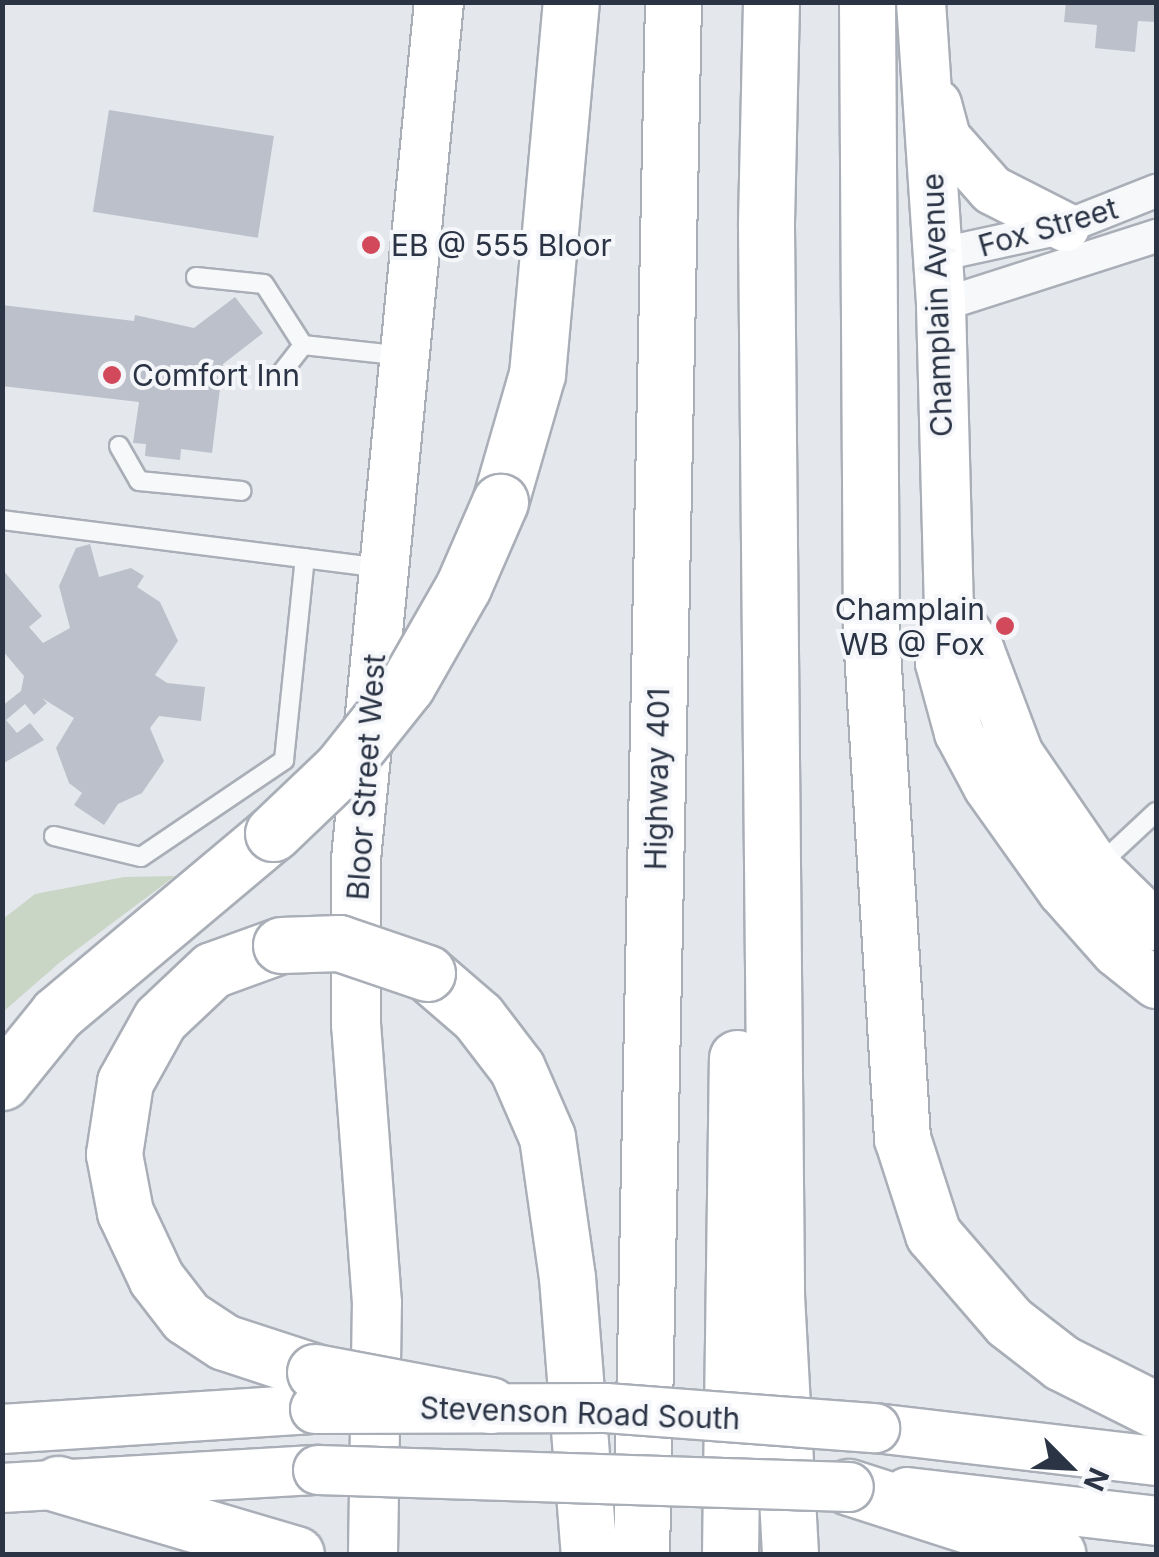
<!DOCTYPE html>
<style>
body{margin:0}
#map{position:relative;width:1159px;height:1557px;overflow:hidden;background:#e4e7ec;font-family:Inter,sans-serif}
div>[style]{position:absolute}
[style*='--x']{left:calc(var(--x)*1px);top:calc(var(--y)*1px);width:calc(var(--w)*1px);rotate:calc(var(--a)*1deg)}
.green>*{inset:0;background:#c9d6c5}
.building>*{inset:0;background:#bbc0ca;transform-origin:0 0}
.roads{filter:drop-shadow(2px 0 #a9aeb7) drop-shadow(-2px 0 #a9aeb7) drop-shadow(0 2px #a9aeb7) drop-shadow(0 -2px #a9aeb7)}
.service>*{height:18px;margin:-9px;padding:0 9px;transform-origin:9px;border-radius:9px;background:#f7f8fa}
.minor>*{height:32px;margin:-16px;padding:0 16px;transform-origin:16px;border-radius:16px;background:#f7f8fa}
.secondary>*{height:48px;margin:-24px;padding:0 24px;transform-origin:24px;border-radius:24px;background:#fff}
.motorway>*{height:55px;margin:-27.5px;padding:0 27.5px;transform-origin:27.5px;border-radius:27.5px;background:#fff}
.bridges{filter:drop-shadow(2px 0 #a9aeb7) drop-shadow(-2px 0 #a9aeb7) drop-shadow(0 2px #a9aeb7) drop-shadow(0 -2px #a9aeb7)}
.secondary-bridge>*{height:48px;margin:-24px;padding:0 24px;transform-origin:24px;border-radius:24px;background:#fff}
.motorway-bridge>*{height:55px;margin:-27.5px;padding:0 27.5px;transform-origin:27.5px;border-radius:27.5px;background:#fff}
.dots>*{width:28px;height:28px;translate:-50% -50%;box-sizing:border-box;border:5px solid #f4f6f9;border-radius:50%}
span{translate:-50% -50%;white-space:nowrap;text-align:center;line-height:1.15;-webkit-text-stroke:8px #f4f6f9;paint-order:stroke}
.street-label{font-size:30px;color:#2b3445}
.poi-label{font-size:30px;color:#2b3445}
.left{translate:0 -50%;text-align:left}
.right{translate:-100% -50%;text-align:right}
.frame{position:absolute;inset:0;border:5px solid #2b3445;pointer-events:none}
.north{position:absolute;left:1019px;top:1417px;width:100px;height:100px;-webkit-text-stroke:8px #f4f6f9;paint-order:stroke;rotate:114deg;font-size:28px;font-weight:700;line-height:40px;text-align:center;color:#2b3445}
.north::after{content:'';display:block;margin:auto;width:35px;height:45px;background:#2b3445;clip-path:polygon(50% 0,100% 100%,50% 72%,0 100%)}
</style>
<div id="map">
<div class="green">
<i style="clip-path:polygon(175px 876px,59px 963px,3px 1012px,3px 919px,35px 894px,124px 877px)"></i>
</div>
<div class="building">
<i style="clip-path:polygon(1066px 2px,1156px 2px,1156px 22px,1138px 21px,1135px 52px,1095px 48px,1097px 25px,1064px 22px)"></i>
<i style="left:109px;top:110px;width:167px;height:103px;rotate:9deg"></i>
<i style="clip-path:polygon(235px 297px,263px 333px,223px 364px,212px 453px,181px 449px,180px 460px,145px 456px,146px 444px,133px 443px,139px 402px,2px 386px,2px 305px,134px 321px,135px 315px,194px 328px)"></i>
<i style="clip-path:polygon(90px 544px,99px 577px,131px 568px,144px 576px,137px 587px,160px 602px,178px 641px,155px 675px,167px 683px,205px 687px,201px 721px,159px 716px,150px 728px,164px 761px,142px 793px,118px 804px,104px 825px,74px 805px,82px 793px,69px 783px,56px 748px,74px 718px,42px 698px,47px 703px,34px 715px,25px 704px,6px 720px,17px 733px,30px 723px,44px 740px,2px 764px,2px 706px,21px 691px,24px 676px,2px 650px,2px 569px,42px 616px,29px 627px,43px 643px,70px 628px,59px 586px,76px 548px)"></i>
</div>
<div class="roads">
<div class="service">
<i style="--x:196;--y:277;--w:68;--a:5.9"></i>
<i style="--x:264;--y:284;--w:72;--a:57.4"></i>
<i style="--x:303;--y:345;--w:102;--a:6.2"></i>
<i style="--x:279;--y:376;--w:39;--a:-52"></i>
<i style="--x:119;--y:446;--w:40;--a:60.3"></i>
<i style="--x:139;--y:481;--w:103;--a:5.5"></i>
<i style="--x:2;--y:520;--w:384;--a:7.2"></i>
<i style="--x:54;--y:836;--w:89;--a:13.6"></i>
<i style="--x:141;--y:857;--w:173;--a:-34.1"></i>
<i style="--x:284;--y:760;--w:203;--a:-84.1"></i>
<i style="--x:1097;--y:867;--w:81;--a:-43"></i>
</div>
<div class="minor">
<i style="--x:937;--y:255;--w:131;--a:-12.3"></i>
<i style="--x:1065;--y:227;--w:98;--a:-21.6"></i>
<i style="--x:941;--y:305;--w:226;--a:-17.8"></i>
</div>
<div class="secondary">
<i style="--x:921;--y:2;--w:304;--a:86.2"></i>
<i style="--x:941;--y:305;--w:302;--a:88.5"></i>
<i style="--x:949;--y:607;--w:57;--a:99.1"></i>
<i style="--x:940;--y:663;--w:73;--a:74.8"></i>
<i style="--x:959;--y:733;--w:61;--a:61.8"></i>
<i style="--x:988;--y:787;--w:128;--a:54.6"></i>
<i style="--x:1062;--y:891;--w:81;--a:48.5"></i>
<i style="--x:1116;--y:952;--w:51;--a:38.7"></i>
<i style="--x:937;--y:104;--w:35;--a:75"></i>
<i style="--x:946;--y:138;--w:69;--a:48.5"></i>
<i style="--x:992;--y:190;--w:82;--a:26.9"></i>
<i style="--x:949;--y:607;--w:54;--a:54.8"></i>
<i style="--x:980;--y:651;--w:110;--a:69.3"></i>
<i style="--x:1019;--y:754;--w:138;--a:55.6"></i>
<i style="--x:1097;--y:868;--w:83;--a:44.5"></i>
<i style="--x:875;--y:1428;--w:283;--a:6.7"></i>
<i style="--x:2;--y:1429;--w:314;--a:-3.7"></i>
<i style="--x:2;--y:1488;--w:317;--a:-3.3"></i>
<i style="--x:907;--y:1492;--w:251;--a:6.6"></i>
<i style="--x:373;--y:1554;--w:251;--a:-89.1"></i>
<i style="--x:377;--y:1303;--w:279;--a:-94.3"></i>
<i style="--x:356;--y:1025;--w:166;--a:-90"></i>
<i style="--x:356;--y:859;--w:861;--a:-84.47"></i>
</div>
<div class="motorway">
<i style="--x:771;--y:2;--w:224;--a:91.3"></i>
<i style="--x:766;--y:226;--w:1069;--a:89.46"></i>
<i style="--x:776;--y:1295;--w:259;--a:86.9"></i>
<i style="--x:867;--y:2;--w:632;--a:89.64"></i>
<i style="--x:871;--y:634;--w:505;--a:86.48"></i>
<i style="--x:902;--y:1138;--w:101;--a:72.1"></i>
<i style="--x:933;--y:1234;--w:116;--a:49.2"></i>
<i style="--x:1009;--y:1322;--w:67;--a:37.7"></i>
<i style="--x:1062;--y:1363;--w:105;--a:26.6"></i>
<i style="--x:500;--y:502;--w:133;--a:-73.9"></i>
<i style="--x:537;--y:374;--w:374;--a:-84.8"></i>
<i style="--x:281;--y:945;--w:73;--a:160.1"></i>
<i style="--x:212;--y:970;--w:71;--a:136.7"></i>
<i style="--x:160;--y:1019;--w:72;--a:119.1"></i>
<i style="--x:125;--y:1082;--w:73;--a:98.7"></i>
<i style="--x:114;--y:1154;--w:59;--a:79.3"></i>
<i style="--x:125;--y:1212;--w:73;--a:64.8"></i>
<i style="--x:156;--y:1278;--w:49;--a:52.4"></i>
<i style="--x:186;--y:1317;--w:45;--a:33.3"></i>
<i style="--x:224;--y:1342;--w:96;--a:18.2"></i>
<i style="--x:427;--y:973;--w:67;--a:40.8"></i>
<i style="--x:478;--y:1017;--w:64;--a:52.6"></i>
<i style="--x:517;--y:1068;--w:75;--a:66.5"></i>
<i style="--x:547;--y:1137;--w:141;--a:81.9"></i>
<i style="--x:567;--y:1277;--w:278;--a:85.5"></i>
<i style="--x:2;--y:1082;--w:87;--a:-51"></i>
<i style="--x:57;--y:1014;--w:282;--a:-40"></i>
<i style="--x:58;--y:1484;--w:248;--a:16.4"></i>
<i style="--x:849;--y:1487;--w:219;--a:17.8"></i>
<i style="--x:641;--y:1554;--w:1552;--a:-88.82"></i>
<i style="--x:730;--y:1554;--w:496;--a:-89.2"></i>
</div>
</div>
<div class="bridges">
<div class="secondary-bridge">
<i style="--x:315;--y:1409;--w:291;--a:-0.2"></i>
<i style="--x:606;--y:1408;--w:270;--a:4.3"></i>
<i style="--x:318;--y:1470;--w:531;--a:1.83"></i>
</div>
<div class="motorway-bridge">
<i style="--x:273;--y:833;--w:94;--a:-43.7"></i>
<i style="--x:341;--y:768;--w:106;--a:-51.5"></i>
<i style="--x:407;--y:685;--w:113;--a:-60.3"></i>
<i style="--x:463;--y:587;--w:93;--a:-66.5"></i>
<i style="--x:281;--y:945;--w:58;--a:-2"></i>
<i style="--x:339;--y:943;--w:93;--a:18.8"></i>
<i style="--x:315;--y:1372;--w:178;--a:10.7"></i>
</div>
</div>
<div class="dots">
<i style="left:371px;top:245px;background:#d1495b"></i>
<i style="left:112px;top:375px;background:#d1495b"></i>
<i style="left:1005px;top:626px;background:#d1495b"></i>
</div>
<div class="street-label">
<span style="left:1048px;top:227px;rotate:-16deg">Fox Street</span>
<span style="left:937px;top:305px;rotate:-92deg">Champlain Avenue</span>
<span style="left:366px;top:777px;rotate:-86deg">Bloor Street West</span>
<span style="left:657px;top:779px;rotate:-89deg">Highway 401</span>
<span style="left:580px;top:1413px;rotate:2deg">Stevenson Road South</span>
</div>
<div class="poi-label">
<span class="left" style="left:391px;top:245px">EB @ 555 Bloor</span>
<span class="left" style="left:132px;top:375px">Comfort Inn</span>
<span class="right" style="left:985px;top:626px">Champlain<br>WB @ Fox</span>
</div>
<div class="frame"></div>
<div class="north">N</div>
</div>
